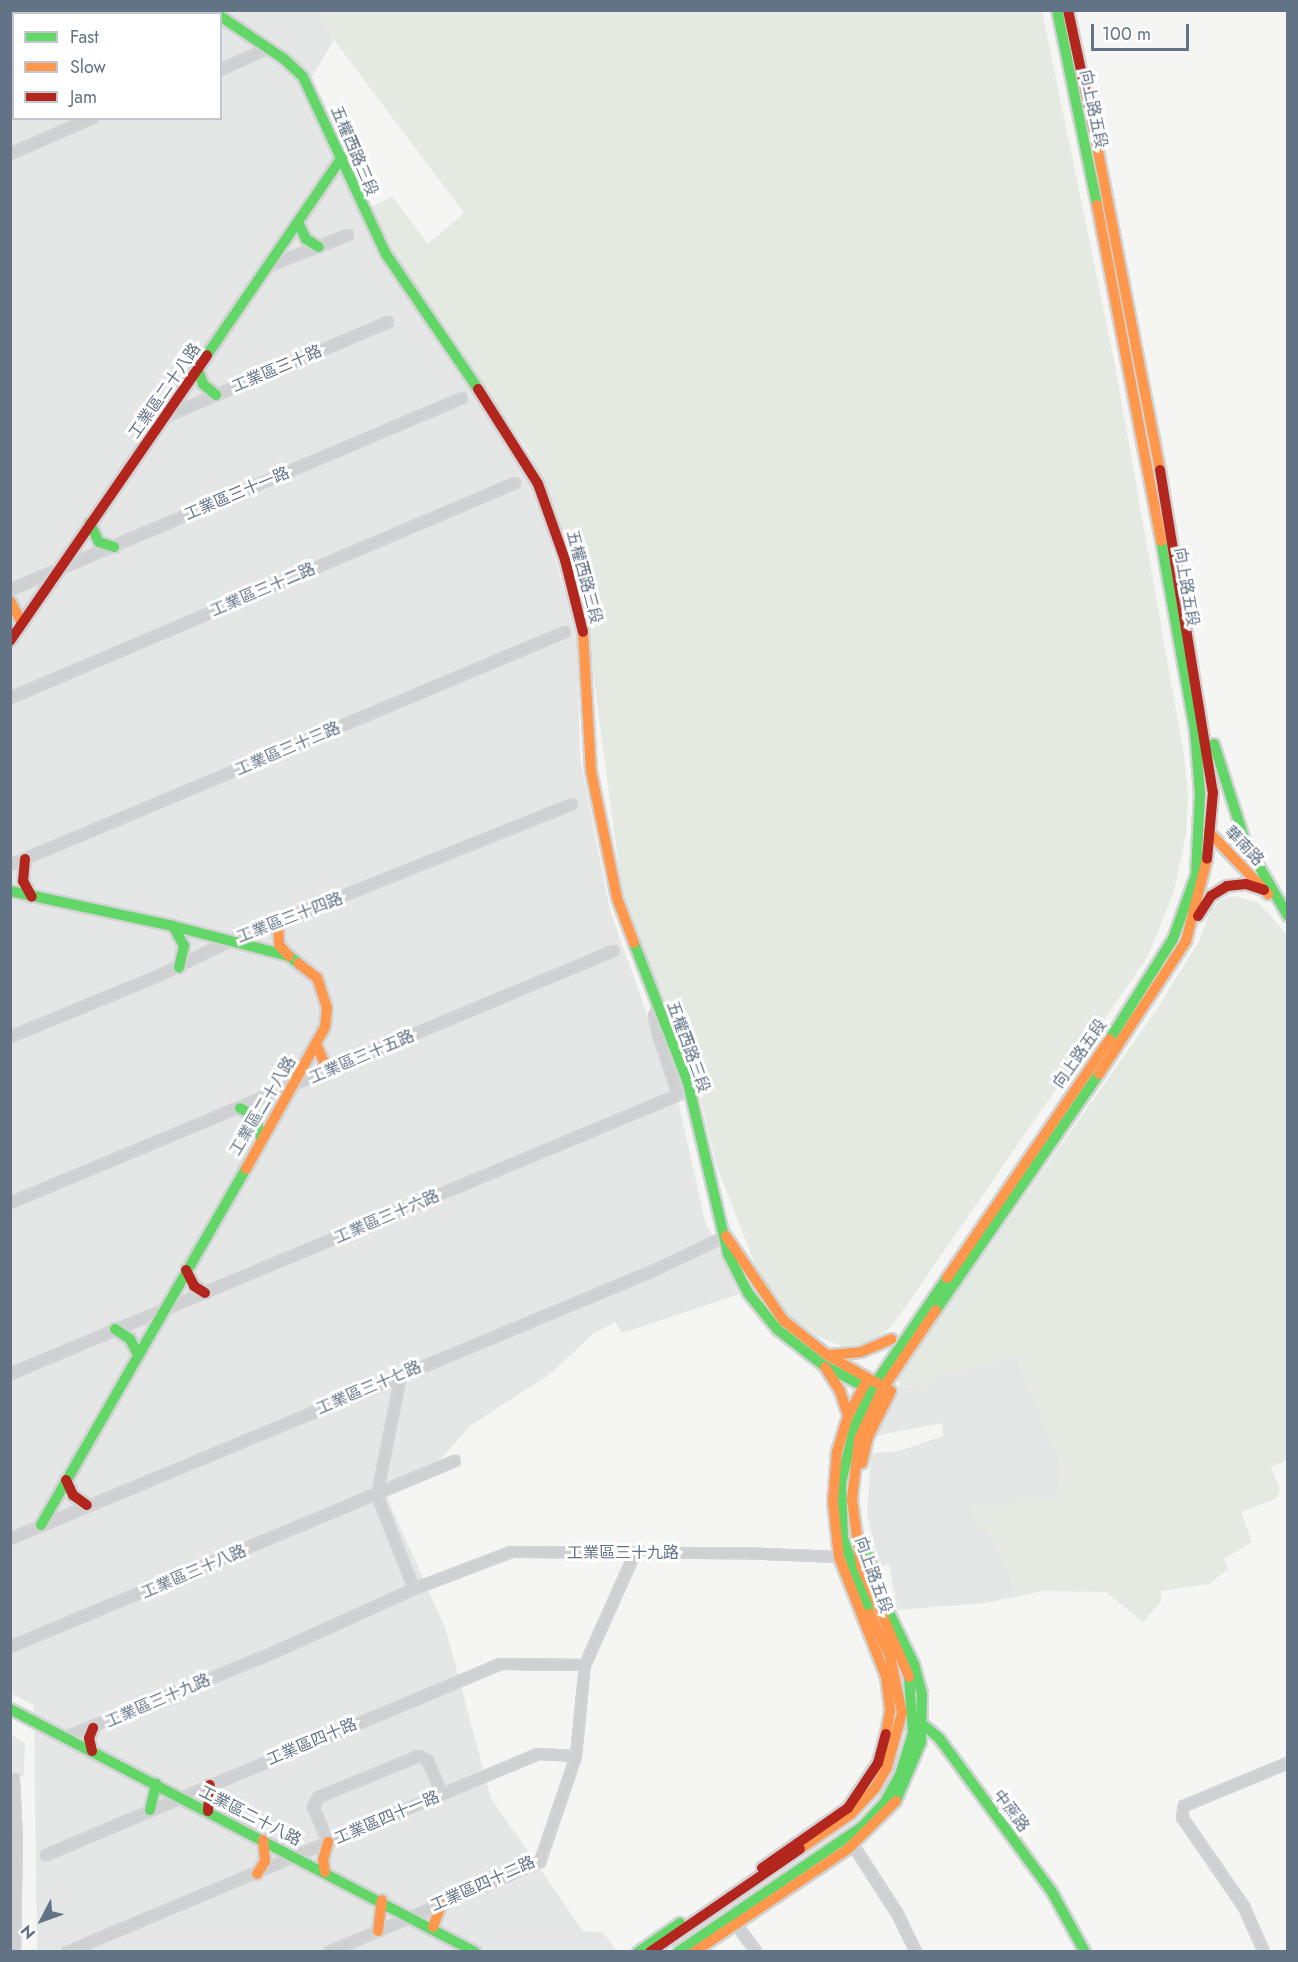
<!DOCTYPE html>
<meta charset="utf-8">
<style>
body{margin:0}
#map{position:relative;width:1298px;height:1962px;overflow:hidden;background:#f5f6f4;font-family:Jost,"Noto Sans TC",sans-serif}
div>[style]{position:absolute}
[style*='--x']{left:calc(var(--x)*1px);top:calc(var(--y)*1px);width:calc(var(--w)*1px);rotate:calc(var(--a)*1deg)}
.built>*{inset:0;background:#e5e7e6}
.green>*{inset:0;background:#e4e9e2}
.roads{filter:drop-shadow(2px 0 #d1d3d4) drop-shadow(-2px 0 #d1d3d4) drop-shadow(0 2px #d1d3d4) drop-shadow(0 -2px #d1d3d4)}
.street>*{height:8px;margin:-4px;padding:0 4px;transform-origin:4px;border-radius:4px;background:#cfd0d1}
.fast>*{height:10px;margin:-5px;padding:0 5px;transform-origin:5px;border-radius:5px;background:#63d668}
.slow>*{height:10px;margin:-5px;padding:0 5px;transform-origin:5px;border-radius:5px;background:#ff974d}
.jam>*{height:10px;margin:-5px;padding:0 5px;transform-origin:5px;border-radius:5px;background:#b3261e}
span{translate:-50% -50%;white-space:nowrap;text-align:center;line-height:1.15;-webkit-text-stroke:6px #fff;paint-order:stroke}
.street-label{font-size:16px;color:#637386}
.frame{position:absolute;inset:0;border:12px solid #637386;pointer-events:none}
.legend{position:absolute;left:12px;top:12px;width:210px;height:108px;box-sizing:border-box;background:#fff;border:2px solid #c1c7cf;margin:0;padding:8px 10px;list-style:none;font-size:18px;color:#637386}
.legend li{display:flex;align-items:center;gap:12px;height:30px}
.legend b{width:30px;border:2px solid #c1c7cf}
.north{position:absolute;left:12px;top:1890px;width:60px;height:60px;-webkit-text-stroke:4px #fff;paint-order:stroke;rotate:229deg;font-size:16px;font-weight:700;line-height:24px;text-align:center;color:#637386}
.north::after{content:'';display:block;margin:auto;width:21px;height:27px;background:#637386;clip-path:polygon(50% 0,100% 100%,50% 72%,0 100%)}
.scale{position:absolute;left:1091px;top:24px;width:98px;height:27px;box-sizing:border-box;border:3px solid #637386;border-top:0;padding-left:8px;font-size:18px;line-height:21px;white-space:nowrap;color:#637386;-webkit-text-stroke:4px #fff;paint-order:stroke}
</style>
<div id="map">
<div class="built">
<i style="clip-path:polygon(evenodd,10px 11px,319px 11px,334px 40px,312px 77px,380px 253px,534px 485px,577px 634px,580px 757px,610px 910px,679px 1105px,705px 1221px,739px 1294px,622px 1333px,615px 1322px,593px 1334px,549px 1375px,471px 1425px,437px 1463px,392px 1480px,388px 1499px,446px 1630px,491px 1798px,583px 1931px,603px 1932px,616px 1951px,37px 1951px,34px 1705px,10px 1693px,10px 11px,14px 14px,220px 14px,220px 118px,14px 118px,14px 14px)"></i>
<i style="clip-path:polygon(1017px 1357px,1063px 1467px,1058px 1498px,972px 1506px,990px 1531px,1019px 1596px,985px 1603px,897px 1610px,889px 1564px,880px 1567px,867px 1514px,871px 1453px,899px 1451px,943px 1436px,942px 1423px,875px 1436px,883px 1415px,899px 1387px,931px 1385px,933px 1378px)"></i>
<i style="clip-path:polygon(10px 1734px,25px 1743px,24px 1776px,11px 1776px)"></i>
</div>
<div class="green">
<i style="clip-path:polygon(319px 10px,1042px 11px,1115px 365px,1184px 756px,1188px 795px,1186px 834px,1174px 891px,1148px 956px,906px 1306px,891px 1327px,869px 1343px,844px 1347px,817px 1336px,785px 1313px,765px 1290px,716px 1164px,700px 1097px,622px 892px,589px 642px,572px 561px,530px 453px,387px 252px,372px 207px,392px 196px,428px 244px,464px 213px,334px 40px)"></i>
<i style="clip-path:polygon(1235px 896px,1259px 903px,1287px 935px,1288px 1459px,1271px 1467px,1280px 1490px,1277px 1498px,1241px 1512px,1252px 1542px,1224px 1559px,1228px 1569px,1209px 1584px,1161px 1591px,1161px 1601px,1143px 1622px,1106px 1592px,1043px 1591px,1019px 1596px,990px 1531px,974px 1526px,971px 1506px,1058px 1498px,1063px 1467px,1017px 1357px,933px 1378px,931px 1385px,899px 1387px,899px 1375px,1157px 1009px,1199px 941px,1211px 910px,1221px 900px)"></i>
</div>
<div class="roads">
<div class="street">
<i style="--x:220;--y:70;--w:54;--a:-24.2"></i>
<i style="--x:10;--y:154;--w:90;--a:-23.7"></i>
<i style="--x:269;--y:266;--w:85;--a:-21.4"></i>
<i style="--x:167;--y:416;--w:240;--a:-23"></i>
<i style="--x:10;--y:590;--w:491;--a:-23"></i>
<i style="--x:10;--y:698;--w:549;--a:-23.06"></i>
<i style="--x:10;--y:865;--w:602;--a:-22.77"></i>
<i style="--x:10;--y:1037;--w:160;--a:-22.4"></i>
<i style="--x:158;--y:976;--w:80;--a:-25.9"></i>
<i style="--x:230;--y:941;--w:368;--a:-21.8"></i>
<i style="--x:10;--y:1203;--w:654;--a:-22.68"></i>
<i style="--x:10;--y:1374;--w:724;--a:-22.67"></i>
<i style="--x:678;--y:1095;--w:64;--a:-108.2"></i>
<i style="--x:658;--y:1034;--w:18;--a:-103"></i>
<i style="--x:654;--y:1016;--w:10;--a:-61"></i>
<i style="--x:377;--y:1495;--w:121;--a:-78.6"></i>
<i style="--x:10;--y:1539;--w:697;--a:-22.63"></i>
<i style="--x:653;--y:1271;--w:81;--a:-25.6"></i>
<i style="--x:414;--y:1589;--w:104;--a:-20.9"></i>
<i style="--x:511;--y:1552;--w:229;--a:0.3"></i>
<i style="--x:740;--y:1553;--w:99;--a:2.3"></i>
<i style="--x:10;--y:1647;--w:482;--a:-22.7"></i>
<i style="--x:66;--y:1737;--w:226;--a:-22.1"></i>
<i style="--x:275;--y:1652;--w:153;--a:-24.4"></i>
<i style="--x:414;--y:1589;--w:101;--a:-111.5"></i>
<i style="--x:10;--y:1779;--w:4;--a:0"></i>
<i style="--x:14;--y:1779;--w:59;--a:87.1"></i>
<i style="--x:17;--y:1838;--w:114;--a:91"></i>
<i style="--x:328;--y:1842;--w:38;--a:-113"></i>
<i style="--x:313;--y:1807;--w:12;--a:-59"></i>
<i style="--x:319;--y:1797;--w:108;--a:-22.3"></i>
<i style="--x:419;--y:1756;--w:10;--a:29"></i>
<i style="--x:428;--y:1761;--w:36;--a:67"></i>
<i style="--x:853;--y:1845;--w:81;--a:57.1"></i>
<i style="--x:897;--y:1913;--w:43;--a:64"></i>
<i style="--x:46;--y:1855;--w:493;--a:-22.8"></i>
<i style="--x:501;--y:1664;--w:84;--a:0.7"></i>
<i style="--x:736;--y:1924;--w:34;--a:54"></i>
<i style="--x:67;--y:1952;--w:511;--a:-22.8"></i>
<i style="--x:538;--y:1754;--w:38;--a:3"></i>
<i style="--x:329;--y:1952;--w:229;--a:-23.1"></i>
<i style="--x:540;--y:1862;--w:112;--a:-71.2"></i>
<i style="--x:576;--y:1756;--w:91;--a:-84.4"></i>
<i style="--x:585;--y:1665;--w:123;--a:-65.9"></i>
<i style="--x:1264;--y:1952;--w:49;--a:-114"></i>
<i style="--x:1244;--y:1907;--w:109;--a:-124.6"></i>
<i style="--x:1182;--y:1817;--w:11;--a:-80"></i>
<i style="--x:1184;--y:1806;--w:113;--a:-22.5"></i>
</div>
<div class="fast">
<i style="--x:1057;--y:10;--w:199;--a:78.4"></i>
<i style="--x:220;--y:16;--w:77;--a:33.9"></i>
<i style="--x:284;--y:59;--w:26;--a:43"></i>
<i style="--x:303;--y:77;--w:195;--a:64.9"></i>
<i style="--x:386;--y:254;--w:163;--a:55.7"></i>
<i style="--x:298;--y:222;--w:19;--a:65"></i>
<i style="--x:306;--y:239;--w:15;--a:32"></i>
<i style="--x:207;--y:355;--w:240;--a:-55.7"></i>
<i style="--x:198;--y:370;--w:15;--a:70"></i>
<i style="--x:203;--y:384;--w:17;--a:40"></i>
<i style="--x:90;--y:523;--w:21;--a:65"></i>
<i style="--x:99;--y:542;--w:16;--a:18"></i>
<i style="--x:1214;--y:744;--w:105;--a:72.3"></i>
<i style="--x:1246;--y:844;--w:83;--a:59.7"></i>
<i style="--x:10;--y:891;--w:167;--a:12.1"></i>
<i style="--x:173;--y:926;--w:120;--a:14.5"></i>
<i style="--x:289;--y:956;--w:11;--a:38"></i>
<i style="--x:173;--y:926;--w:23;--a:61"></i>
<i style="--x:184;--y:946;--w:22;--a:103"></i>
<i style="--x:634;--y:943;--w:150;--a:68.9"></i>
<i style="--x:688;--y:1083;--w:176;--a:76.8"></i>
<i style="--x:728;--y:1254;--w:44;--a:62.9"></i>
<i style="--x:748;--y:1293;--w:46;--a:51.1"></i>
<i style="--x:777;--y:1329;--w:58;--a:38"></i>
<i style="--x:823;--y:1365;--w:71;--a:27.6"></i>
<i style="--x:1110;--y:1039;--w:118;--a:-57.8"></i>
<i style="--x:1173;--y:939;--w:68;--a:-70.2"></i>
<i style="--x:1196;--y:875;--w:81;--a:-87.2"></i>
<i style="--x:1200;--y:794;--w:63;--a:-94.5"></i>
<i style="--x:1195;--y:731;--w:193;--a:-100.1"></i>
<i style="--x:240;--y:1108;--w:18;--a:29"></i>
<i style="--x:256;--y:1117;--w:22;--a:77"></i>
<i style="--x:936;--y:1310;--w:287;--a:-55.4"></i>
<i style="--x:115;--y:1329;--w:18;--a:34"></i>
<i style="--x:130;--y:1339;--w:16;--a:63"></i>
<i style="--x:41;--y:1525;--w:411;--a:-60.1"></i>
<i style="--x:863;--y:1541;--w:65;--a:71"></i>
<i style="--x:884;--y:1602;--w:69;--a:64.2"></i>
<i style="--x:914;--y:1664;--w:31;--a:75"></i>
<i style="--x:922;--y:1694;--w:48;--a:91.2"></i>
<i style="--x:921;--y:1742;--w:64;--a:113"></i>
<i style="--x:870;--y:1614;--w:81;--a:-109.6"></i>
<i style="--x:843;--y:1538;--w:55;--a:-92.1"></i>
<i style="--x:841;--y:1483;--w:60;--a:-76.4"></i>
<i style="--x:855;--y:1425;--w:46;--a:-64"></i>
<i style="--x:875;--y:1384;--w:128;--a:-55.8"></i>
<i style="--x:10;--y:1709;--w:525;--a:27.59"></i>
<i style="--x:920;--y:1722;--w:25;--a:40"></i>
<i style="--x:939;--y:1738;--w:191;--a:53.7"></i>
<i style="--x:1052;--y:1892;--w:68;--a:61.2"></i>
<i style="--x:150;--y:1810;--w:27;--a:-77"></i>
<i style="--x:638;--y:1952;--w:51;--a:-34.6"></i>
<i style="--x:678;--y:1952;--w:222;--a:-34.2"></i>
<i style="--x:862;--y:1827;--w:34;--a:-47"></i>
<i style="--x:885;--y:1802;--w:31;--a:-61"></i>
<i style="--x:900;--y:1775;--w:44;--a:-72.8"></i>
<i style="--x:913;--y:1733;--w:56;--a:-94.1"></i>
</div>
<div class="slow">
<i style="--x:1096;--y:141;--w:335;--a:79"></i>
<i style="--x:1097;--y:205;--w:342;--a:79.2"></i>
<i style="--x:10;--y:601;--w:25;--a:61"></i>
<i style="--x:583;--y:632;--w:139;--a:86.7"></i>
<i style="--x:591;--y:771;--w:130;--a:78.4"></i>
<i style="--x:617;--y:898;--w:48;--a:69.3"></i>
<i style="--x:1209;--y:832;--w:86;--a:46.4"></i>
<i style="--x:278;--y:923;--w:22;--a:87"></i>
<i style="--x:279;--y:945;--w:15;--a:48"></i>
<i style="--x:316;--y:1044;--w:20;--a:66"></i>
<i style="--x:324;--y:1062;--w:12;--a:35"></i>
<i style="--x:1099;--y:1074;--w:159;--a:-56.8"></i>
<i style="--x:1186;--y:941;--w:85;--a:-75.6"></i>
<i style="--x:246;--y:1169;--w:162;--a:-60.9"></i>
<i style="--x:325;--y:1027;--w:19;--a:-84"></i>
<i style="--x:327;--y:1008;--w:32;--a:-108"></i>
<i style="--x:317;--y:978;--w:24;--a:-142"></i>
<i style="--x:726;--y:1236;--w:102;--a:55.8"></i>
<i style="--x:783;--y:1320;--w:56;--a:38.5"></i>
<i style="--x:827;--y:1355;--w:73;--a:29.4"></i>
<i style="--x:891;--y:1391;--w:51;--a:116.6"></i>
<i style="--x:868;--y:1437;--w:27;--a:103"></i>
<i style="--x:947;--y:1278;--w:289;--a:-55.7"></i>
<i style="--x:828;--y:1355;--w:33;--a:-5"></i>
<i style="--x:861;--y:1352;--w:33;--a:-23"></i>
<i style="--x:825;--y:1367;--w:28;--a:58"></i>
<i style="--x:840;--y:1391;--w:26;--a:72"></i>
<i style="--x:866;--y:1382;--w:38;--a:118"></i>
<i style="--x:848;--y:1416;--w:37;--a:107"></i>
<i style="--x:837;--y:1451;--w:51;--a:94.5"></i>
<i style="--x:833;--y:1502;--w:55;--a:83.8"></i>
<i style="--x:839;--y:1557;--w:129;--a:68.6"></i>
<i style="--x:886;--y:1677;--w:34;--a:83"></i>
<i style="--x:890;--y:1711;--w:23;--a:100"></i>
<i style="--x:909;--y:1677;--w:121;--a:-113.4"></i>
<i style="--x:861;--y:1566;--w:68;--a:-97.7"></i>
<i style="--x:852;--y:1499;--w:60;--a:-83.3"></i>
<i style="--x:859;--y:1439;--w:56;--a:-64.8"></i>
<i style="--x:883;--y:1388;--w:94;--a:-55.8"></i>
<i style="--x:800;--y:1849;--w:62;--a:-34.5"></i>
<i style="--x:851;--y:1814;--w:35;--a:-47"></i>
<i style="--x:875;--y:1788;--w:24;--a:-60"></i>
<i style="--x:887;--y:1767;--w:56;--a:-74.5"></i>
<i style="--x:902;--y:1713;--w:58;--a:-101.9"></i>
<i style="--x:890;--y:1656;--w:47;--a:-115.5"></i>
<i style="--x:325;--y:1872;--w:12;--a:-99"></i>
<i style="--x:323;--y:1860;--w:19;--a:-74"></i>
<i style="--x:257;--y:1874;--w:15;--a:-58"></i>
<i style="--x:265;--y:1861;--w:21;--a:-95"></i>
<i style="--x:433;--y:1927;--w:27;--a:-70"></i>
<i style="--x:378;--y:1931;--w:31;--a:-83"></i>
<i style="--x:694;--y:1952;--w:185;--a:-33.8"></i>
<i style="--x:848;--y:1849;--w:68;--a:-45"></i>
</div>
<div class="jam">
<i style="--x:1068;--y:10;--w:134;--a:77.9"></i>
<i style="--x:478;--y:389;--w:112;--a:57.7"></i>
<i style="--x:538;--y:484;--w:81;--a:70.4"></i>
<i style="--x:565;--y:560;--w:74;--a:76"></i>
<i style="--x:1160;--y:470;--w:326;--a:80.7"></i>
<i style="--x:1213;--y:792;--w:67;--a:95.1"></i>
<i style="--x:10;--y:641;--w:347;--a:-55.4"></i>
<i style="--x:25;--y:859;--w:22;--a:95"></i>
<i style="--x:23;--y:881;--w:18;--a:61"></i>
<i style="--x:1198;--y:916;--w:24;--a:-57"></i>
<i style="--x:1211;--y:896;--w:19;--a:-32"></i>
<i style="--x:1227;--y:886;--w:19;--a:-6"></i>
<i style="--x:1246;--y:884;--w:19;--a:18"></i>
<i style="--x:186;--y:1270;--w:18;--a:63"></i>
<i style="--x:194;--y:1286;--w:13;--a:32"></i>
<i style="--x:66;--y:1480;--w:17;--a:65"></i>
<i style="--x:73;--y:1495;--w:17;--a:36"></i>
<i style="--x:92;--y:1751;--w:13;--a:-103"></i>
<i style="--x:89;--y:1738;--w:11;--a:-68"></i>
<i style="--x:208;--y:1811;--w:26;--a:-86"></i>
<i style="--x:762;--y:1868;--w:105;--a:-34.9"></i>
<i style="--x:848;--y:1808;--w:54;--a:-56.3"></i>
<i style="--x:878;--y:1763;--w:30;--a:-75"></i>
<i style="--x:650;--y:1952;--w:182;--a:-34.5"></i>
</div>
</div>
<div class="street-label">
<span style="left:1093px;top:109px;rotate:78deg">向上路五段</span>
<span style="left:354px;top:151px;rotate:67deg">五權西路三段</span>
<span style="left:277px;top:369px;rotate:-23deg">工業區三十路</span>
<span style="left:165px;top:391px;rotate:-55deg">工業區二十八路</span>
<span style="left:237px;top:494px;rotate:-23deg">工業區三十一路</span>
<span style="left:584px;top:577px;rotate:75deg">五權西路三段</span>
<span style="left:1186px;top:587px;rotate:80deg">向上路五段</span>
<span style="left:263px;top:590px;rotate:-23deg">工業區三十二路</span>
<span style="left:288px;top:749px;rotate:-23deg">工業區三十三路</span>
<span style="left:1244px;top:846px;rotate:46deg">華南路</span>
<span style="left:290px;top:918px;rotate:-21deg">工業區三十四路</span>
<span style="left:688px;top:1047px;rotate:70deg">五權西路三段</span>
<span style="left:1080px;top:1054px;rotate:-55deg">向上路五段</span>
<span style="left:362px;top:1057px;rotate:-23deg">工業區三十五路</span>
<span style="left:263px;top:1106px;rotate:-59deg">工業區二十八路</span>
<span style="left:387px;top:1217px;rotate:-23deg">工業區三十六路</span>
<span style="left:369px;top:1388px;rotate:-23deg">工業區三十七路</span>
<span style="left:623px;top:1553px">工業區三十九路</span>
<span style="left:194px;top:1572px;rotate:-23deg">工業區三十八路</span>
<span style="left:873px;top:1575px;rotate:70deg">向上路五段</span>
<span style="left:158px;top:1701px;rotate:-23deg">工業區三十九路</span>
<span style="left:312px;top:1742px;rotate:-23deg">工業區四十路</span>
<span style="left:1011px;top:1811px;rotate:53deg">中蔗路</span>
<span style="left:250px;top:1816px;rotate:27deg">工業區二十八路</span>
<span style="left:387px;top:1818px;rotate:-23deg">工業區四十一路</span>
<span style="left:483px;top:1884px;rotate:-24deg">工業區四十二路</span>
</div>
<div class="frame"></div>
<ul class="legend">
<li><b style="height:8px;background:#63d668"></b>Fast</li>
<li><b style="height:8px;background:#ff974d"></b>Slow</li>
<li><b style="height:8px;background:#b3261e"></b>Jam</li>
</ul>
<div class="north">N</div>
<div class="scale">100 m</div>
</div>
